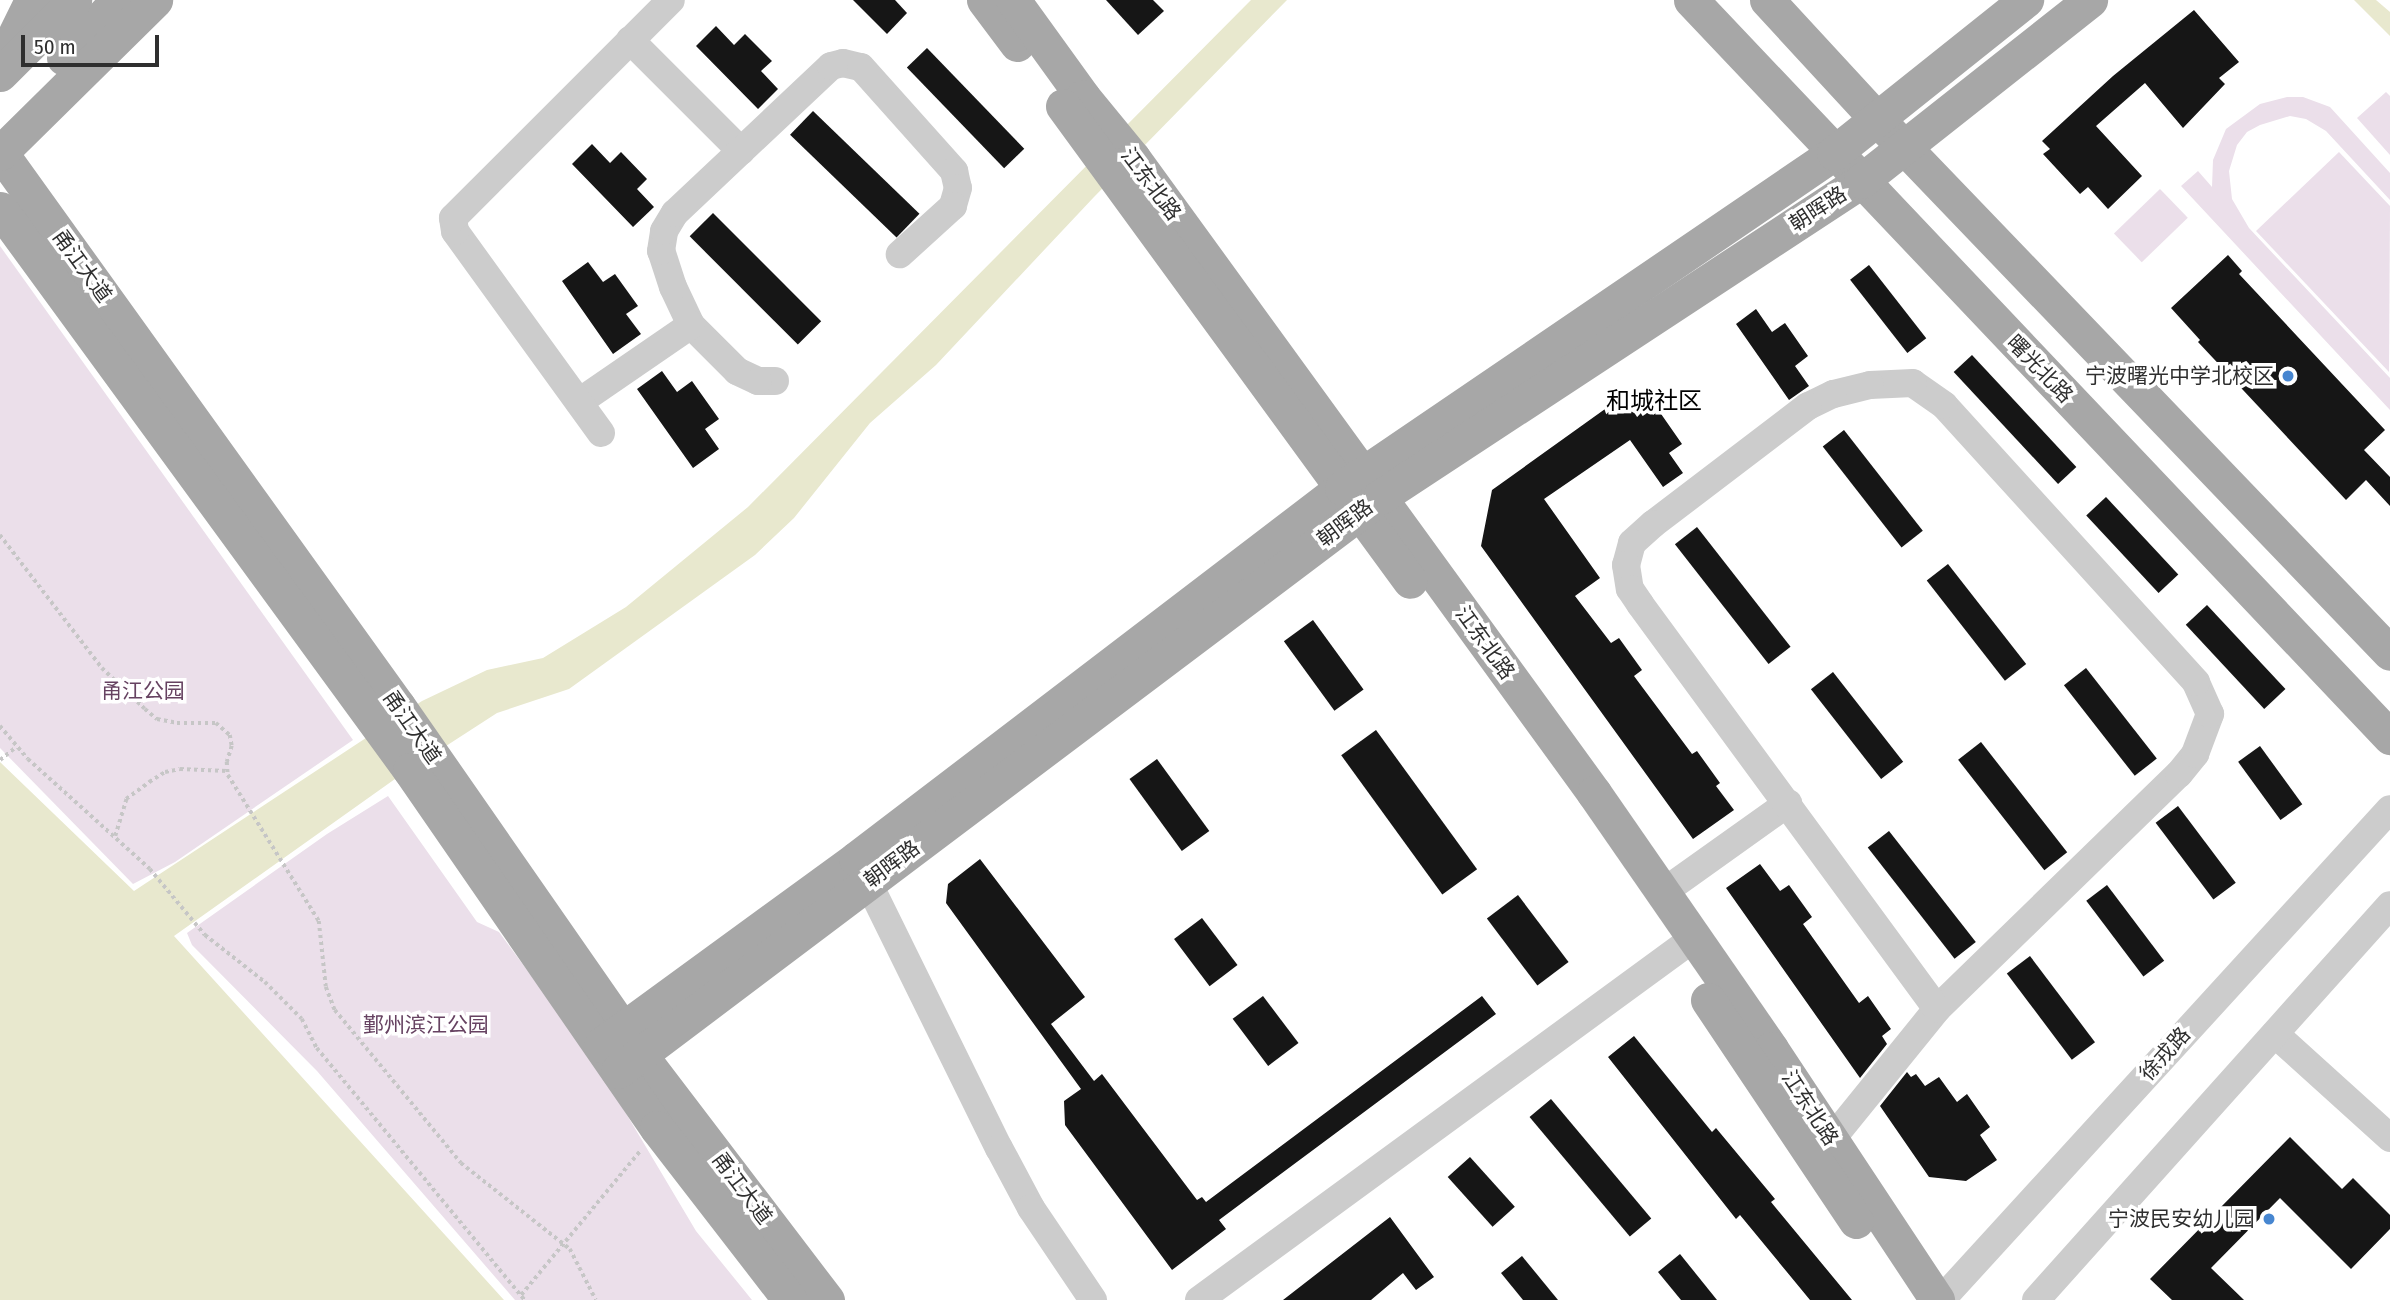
<!DOCTYPE html>
<meta charset="utf-8">
<style>
body{margin:0}
#map{position:relative;width:2390px;height:1300px;overflow:hidden;background:#fff;font-family:"Fira Sans Condensed","Noto Sans SC",sans-serif}
div>[style]{position:absolute}
[style*='--x']{left:calc(var(--x)*1px);top:calc(var(--y)*1px);width:calc(var(--w)*1px);rotate:calc(var(--a)*1deg)}
.green>*{inset:0;background:#ebdfea;transform-origin:0 0}
.water>*{inset:0;background:#e8e8ce}
.building>*{inset:0;background:#161616;transform-origin:0 0}
.path>*{height:3.5px;margin-top:-1.75px;transform-origin:0;background:repeating-linear-gradient(90deg,#c6c6c6 0 3.5px,transparent 0 7px)}
.minor>*{height:28px;margin:-14px;padding:0 14px;transform-origin:14px;border-radius:14px;background:#ccc}
.major>*{height:35px;margin:-17.5px;padding:0 17.5px;transform-origin:17.5px;border-radius:17.5px;background:#a7a7a7}
.dots>*{width:19px;height:19px;translate:-50% -50%;box-sizing:border-box;border:4px solid #fff;border-radius:50%}
span{translate:-50% -50%;white-space:nowrap;text-align:center;line-height:1.15;-webkit-text-stroke:7px #fff;paint-order:stroke}
.street-label{font-size:21px;color:#2f2f2f}
.poi-label{font-size:21px;color:#2f2f2f}
.right{translate:-100% -50%;text-align:right}
.park-label{font-size:21px;color:#664261}
.quarter-label{font-size:24px;color:#000}
.scale{position:absolute;left:21px;top:35px;width:138px;height:32px;box-sizing:border-box;border:4px solid #2f2f2f;border-top:0;padding-left:9px;font-size:21px;line-height:24px;white-space:nowrap;color:#2f2f2f;-webkit-text-stroke:5px #fff;paint-order:stroke}
</style>
<div id="map">
<div class="green">
<i style="clip-path:polygon(2386px 92px,2390px 96px,2390px 155px,2357px 118px)"></i>
<i style="clip-path:polygon(2287px 97px,2303px 97px,2330px 107px,2390px 173px,2390px 200px,2326px 131px,2306px 119px,2290px 116px,2260px 125px,2247px 132px,2237px 145px,2229px 171px,2232px 199px,2249px 228px,2390px 378px,2390px 410px,2181px 186px,2198px 171px,2212px 187px,2213px 160px,2226px 129px,2260px 104px)"></i>
<i style="clip-path:polygon(2339px 152px,2390px 206px,2389px 372px,2256px 231px)"></i>
<i style="left:2160px;top:189px;width:40px;height:64px;rotate:46deg"></i>
<i style="clip-path:polygon(0 246px,353px 740px,175px 862px,133px 884px,0 748px)"></i>
<i style="clip-path:polygon(388px 796px,477px 922px,499px 932px,599px 1068px,696px 1231px,752px 1300px,515px 1300px,317px 1071px,192px 945px,187px 933px,327px 834px)"></i>
</div>
<div class="water">
<i style="clip-path:polygon(1251px 0,1287px 0,1094px 197px,936px 365px,870px 423px,794px 518px,755px 555px,569px 689px,497px 713px,395px 779px,174px 936px,504px 1300px,0 1300px,0 762px,134px 891px,422px 701px,487px 670px,543px 658px,626px 607px,748px 507px)"></i>
<i style="clip-path:polygon(2354px 0,2376px 0,2390px 12px,2390px 36px)"></i>
</div>
<div class="building">
<i style="clip-path:polygon(853px 0,895px 0,907px 13px,887px 34px)"></i>
<i style="clip-path:polygon(1106px 0,1153px 0,1164px 11px,1138px 35px)"></i>
<i style="clip-path:polygon(2194px 10px,2239px 62px,2219px 78px,2225px 84px,2183px 128px,2145px 83px,2096px 126px,2142px 176px,2108px 209px,2088px 187px,2080px 194px,2043px 154px,2050px 149px,2042px 141px,2113px 76px)"></i>
<i style="clip-path:polygon(716px 26px,734px 45px,745px 34px,772px 61px,761px 71px,778px 89px,758px 109px,696px 46px)"></i>
<i style="left:927px;top:48px;width:140px;height:28px;rotate:46deg"></i>
<i style="left:813px;top:111px;width:148px;height:33px;rotate:44deg"></i>
<i style="clip-path:polygon(592px 144px,610px 163px,621px 152px,647px 179px,637px 189px,654px 207px,633px 227px,572px 164px)"></i>
<i style="left:713px;top:213px;width:153px;height:33px;rotate:45deg"></i>
<i style="clip-path:polygon(2228px 255px,2242px 271px,2239px 274px,2385px 430px,2364px 450px,2390px 477px,2390px 506px,2366px 480px,2346px 500px,2198px 342px,2200px 340px,2171px 308px)"></i>
<i style="clip-path:polygon(588px 262px,603px 282px,615px 274px,638px 306px,626px 314px,641px 334px,613px 354px,562px 281px)"></i>
<i style="left:1869px;top:265px;width:93px;height:24px;rotate:52deg"></i>
<i style="clip-path:polygon(1756px 309px,1772px 332px,1785px 323px,1808px 356px,1795px 366px,1809px 386px,1789px 400px,1736px 324px)"></i>
<i style="left:1972px;top:355px;width:153px;height:25px;rotate:47deg"></i>
<i style="clip-path:polygon(662px 371px,677px 392px,692px 381px,719px 419px,705px 429px,719px 449px,693px 468px,637px 389px)"></i>
<i style="clip-path:polygon(1633px 389px,1653px 415px,1659px 411px,1682px 444px,1669px 453px,1683px 473px,1663px 487px,1630px 440px,1544px 499px,1600px 578px,1575px 596px,1611px 643px,1619px 638px,1642px 670px,1634px 676px,1692px 754px,1697px 751px,1720px 783px,1716px 786px,1734px 810px,1693px 839px,1481px 546px,1492px 490px)"></i>
<i style="left:1844px;top:430px;width:128px;height:27px;rotate:52deg"></i>
<i style="left:2106px;top:497px;width:106px;height:27px;rotate:47deg"></i>
<i style="left:1697px;top:527px;width:152px;height:28px;rotate:52deg"></i>
<i style="left:1948px;top:564px;width:127px;height:27px;rotate:52deg"></i>
<i style="left:2207px;top:605px;width:115px;height:29px;rotate:47deg"></i>
<i style="left:1313px;top:620px;width:86px;height:36px;rotate:54deg"></i>
<i style="left:2086px;top:668px;width:115px;height:28px;rotate:52deg"></i>
<i style="left:1833px;top:672px;width:114px;height:28px;rotate:52deg"></i>
<i style="left:1376px;top:730px;width:172px;height:43px;rotate:54deg"></i>
<i style="left:1981px;top:742px;width:140px;height:29px;rotate:52deg"></i>
<i style="left:2260px;top:746px;width:72px;height:27px;rotate:54deg"></i>
<i style="left:1157px;top:759px;width:89px;height:34px;rotate:54deg"></i>
<i style="left:2178px;top:806px;width:96px;height:28px;rotate:53deg"></i>
<i style="left:1889px;top:831px;width:141px;height:27px;rotate:52deg"></i>
<i style="clip-path:polygon(980px 859px,1085px 997px,1051px 1024px,1094px 1081px,1102px 1074px,1197px 1200px,1202px 1197px,1206px 1202px,1482px 996px,1496px 1014px,1219px 1220px,1226px 1229px,1172px 1270px,1065px 1125px,1064px 1101px,1081px 1089px,946px 903px,948px 884px)"></i>
<i style="clip-path:polygon(1760px 864px,1780px 891px,1789px 885px,1812px 917px,1803px 924px,1859px 1003px,1868px 996px,1891px 1029px,1882px 1036px,1887px 1044px,1860px 1078px,1726px 888px)"></i>
<i style="left:2107px;top:885px;width:95px;height:26px;rotate:53deg"></i>
<i style="left:1518px;top:895px;width:84px;height:39px;rotate:53deg"></i>
<i style="left:1202px;top:918px;width:59px;height:35px;rotate:53deg"></i>
<i style="left:2030px;top:956px;width:108px;height:29px;rotate:53deg"></i>
<i style="left:1263px;top:996px;width:59px;height:38px;rotate:53deg"></i>
<i style="clip-path:polygon(1634px 1036px,1712px 1132px,1716px 1128px,1775px 1199px,1771px 1202px,1852px 1300px,1810px 1300px,1740px 1215px,1736px 1219px,1608px 1057px)"></i>
<i style="clip-path:polygon(1907px 1072px,1911px 1077px,1916px 1074px,1925px 1086px,1939px 1077px,1957px 1102px,1967px 1094px,1990px 1127px,1980px 1135px,1997px 1160px,1966px 1181px,1929px 1177px,1880px 1106px)"></i>
<i style="left:1551px;top:1099px;width:156px;height:28px;rotate:50deg"></i>
<i style="clip-path:polygon(2290px 1137px,2342px 1189px,2353px 1178px,2390px 1215px,2390px 1229px,2351px 1269px,2280px 1198px,2211px 1268px,2244px 1300px,2172px 1300px,2150px 1279px)"></i>
<i style="left:1470px;top:1157px;width:67px;height:30px;rotate:48deg"></i>
<i style="clip-path:polygon(1390px 1217px,1434px 1277px,1416px 1290px,1403px 1273px,1371px 1300px,1283px 1300px)"></i>
<i style="clip-path:polygon(1680px 1254px,1717px 1300px,1681px 1300px,1658px 1272px)"></i>
<i style="clip-path:polygon(1522px 1256px,1558px 1300px,1523px 1300px,1501px 1273px)"></i>
</div>
<div class="path">
<i style="--x:0;--y:535;--w:168;--a:52.5"></i>
<i style="--x:102;--y:668;--w:59;--a:43.6"></i>
<i style="--x:145;--y:709;--w:16;--a:40"></i>
<i style="--x:157;--y:719;--w:20;--a:11"></i>
<i style="--x:177;--y:723;--w:39;--a:0"></i>
<i style="--x:216;--y:723;--w:18;--a:41"></i>
<i style="--x:230;--y:735;--w:11;--a:80"></i>
<i style="--x:232;--y:746;--w:17;--a:107"></i>
<i style="--x:227;--y:762;--w:13;--a:86"></i>
<i style="--x:228;--y:775;--w:172;--a:58.1"></i>
<i style="--x:319;--y:921;--w:66;--a:83.9"></i>
<i style="--x:326;--y:987;--w:25;--a:69"></i>
<i style="--x:335;--y:1010;--w:198;--a:50.5"></i>
<i style="--x:461;--y:1163;--w:139;--a:38.3"></i>
<i style="--x:570;--y:1249;--w:57;--a:63"></i>
<i style="--x:0;--y:726;--w:43;--a:49.7"></i>
<i style="--x:28;--y:759;--w:164;--a:42"></i>
<i style="--x:150;--y:869;--w:86;--a:50.2"></i>
<i style="--x:205;--y:935;--w:76;--a:38.1"></i>
<i style="--x:265;--y:982;--w:52;--a:45"></i>
<i style="--x:302;--y:1019;--w:33;--a:63"></i>
<i style="--x:317;--y:1048;--w:327;--a:50.5"></i>
<i style="--x:0;--y:760;--w:19;--a:-39"></i>
<i style="--x:115;--y:836;--w:39;--a:-73"></i>
<i style="--x:126;--y:799;--w:29;--a:-36"></i>
<i style="--x:149;--y:782;--w:19;--a:-32"></i>
<i style="--x:165;--y:772;--w:15;--a:-11"></i>
<i style="--x:180;--y:769;--w:47;--a:2.4"></i>
<i style="--x:521;--y:1295;--w:187;--a:-50.4"></i>
</div>
<div class="minor">
<i style="--x:630;--y:40;--w:157;--a:45"></i>
<i style="--x:775;--y:381;--w:17;--a:180"></i>
<i style="--x:758;--y:381;--w:23;--a:-155"></i>
<i style="--x:737;--y:371;--w:65;--a:-135"></i>
<i style="--x:691;--y:325;--w:42;--a:-115.3"></i>
<i style="--x:673;--y:287;--w:38;--a:-108"></i>
<i style="--x:661;--y:251;--w:20;--a:-81"></i>
<i style="--x:664;--y:231;--w:21;--a:-59"></i>
<i style="--x:675;--y:213;--w:214;--a:-43.3"></i>
<i style="--x:831;--y:66;--w:12;--a:-14"></i>
<i style="--x:843;--y:63;--w:18;--a:13"></i>
<i style="--x:861;--y:67;--w:140;--a:48.2"></i>
<i style="--x:954;--y:171;--w:17;--a:77"></i>
<i style="--x:958;--y:188;--w:19;--a:106"></i>
<i style="--x:953;--y:206;--w:72;--a:137.8"></i>
<i style="--x:579;--y:402;--w:136;--a:-34.5"></i>
<i style="--x:601;--y:433;--w:249;--a:-125.9"></i>
<i style="--x:455;--y:231;--w:13;--a:-99"></i>
<i style="--x:453;--y:218;--w:308;--a:-45"></i>
<i style="--x:859;--y:864;--w:317;--a:63.8"></i>
<i style="--x:999;--y:1148;--w:68;--a:61.9"></i>
<i style="--x:1031;--y:1208;--w:111;--a:56"></i>
<i style="--x:1662;--y:893;--w:155;--a:-35.5"></i>
<i style="--x:2275;--y:1034;--w:155;--a:42.1"></i>
<i style="--x:1831;--y:1140;--w:169;--a:-51"></i>
<i style="--x:1937;--y:1009;--w:337;--a:-44.2"></i>
<i style="--x:2179;--y:774;--w:26;--a:-51"></i>
<i style="--x:2195;--y:754;--w:43;--a:-69.4"></i>
<i style="--x:2210;--y:714;--w:35;--a:-114"></i>
<i style="--x:2196;--y:682;--w:374;--a:-132.3"></i>
<i style="--x:1944;--y:405;--w:38;--a:-145"></i>
<i style="--x:1913;--y:383;--w:43;--a:177.3"></i>
<i style="--x:1870;--y:385;--w:38;--a:166"></i>
<i style="--x:1833;--y:394;--w:28;--a:154"></i>
<i style="--x:1808;--y:406;--w:195;--a:142.7"></i>
<i style="--x:1653;--y:524;--w:28;--a:138"></i>
<i style="--x:1632;--y:543;--w:23;--a:105"></i>
<i style="--x:1626;--y:565;--w:24;--a:81"></i>
<i style="--x:1630;--y:589;--w:18;--a:56"></i>
<i style="--x:1640;--y:604;--w:502;--a:53.75"></i>
<i style="--x:1199;--y:1300;--w:613;--a:-36.18"></i>
<i style="--x:1941;--y:1300;--w:665;--a:-47.56"></i>
<i style="--x:2036;--y:1300;--w:530;--a:-48.13"></i>
</div>
<div class="major">
<i style="--x:984;--y:0;--w:55;--a:53.1"></i>
<i style="--x:1013;--y:0;--w:120;--a:54.2"></i>
<i style="--x:1083;--y:97;--w:79;--a:50.7"></i>
<i style="--x:1133;--y:158;--w:785;--a:54.02"></i>
<i style="--x:1594;--y:793;--w:311;--a:55.3"></i>
<i style="--x:1771;--y:1049;--w:301;--a:56.5"></i>
<i style="--x:1691;--y:0;--w:1016;--a:46.52"></i>
<i style="--x:1767;--y:0;--w:162;--a:47.3"></i>
<i style="--x:1877;--y:119;--w:740;--a:46.15"></i>
<i style="--x:64;--y:58;--w:79;--a:-47"></i>
<i style="--x:3;--y:59;--w:66;--a:-63.8"></i>
<i style="--x:0;--y:74;--w:105;--a:-45"></i>
<i style="--x:1063;--y:106;--w:588;--a:53.85"></i>
<i style="--x:0;--y:152;--w:682;--a:54.31"></i>
<i style="--x:398;--y:706;--w:426;--a:55.2"></i>
<i style="--x:641;--y:1056;--w:307;--a:52.7"></i>
<i style="--x:0;--y:153;--w:218;--a:-44.6"></i>
<i style="--x:0;--y:209;--w:695;--a:53.84"></i>
<i style="--x:410;--y:770;--w:435;--a:55.4"></i>
<i style="--x:657;--y:1128;--w:217;--a:52.3"></i>
<i style="--x:1708;--y:1000;--w:266;--a:56.2"></i>
<i style="--x:601;--y:1045;--w:316;--a:-36.1"></i>
<i style="--x:856;--y:859;--w:611;--a:-37.36"></i>
<i style="--x:1342;--y:488;--w:595;--a:-34.25"></i>
<i style="--x:1834;--y:153;--w:246;--a:-38.6"></i>
<i style="--x:618;--y:1071;--w:954;--a:-36.99"></i>
<i style="--x:1380;--y:497;--w:576;--a:-33.3"></i>
<i style="--x:1861;--y:181;--w:292;--a:-38.3"></i>
</div>
<div class="dots">
<i style="left:2288px;top:376px;background:#4786d0"></i>
<i style="left:2269px;top:1219px;background:#4786d0"></i>
</div>
<div class="street-label">
<span style="left:1151px;top:184px;rotate:53deg">江东北路</span>
<span style="left:1818px;top:209px;rotate:-33deg">朝晖路</span>
<span style="left:82px;top:266px;rotate:54deg">甬江大道</span>
<span style="left:2040px;top:369px;rotate:46deg">曙光北路</span>
<span style="left:1345px;top:523px;rotate:-37deg">朝晖路</span>
<span style="left:1485px;top:643px;rotate:54deg">江东北路</span>
<span style="left:412px;top:727px;rotate:55deg">甬江大道</span>
<span style="left:892px;top:864px;rotate:-37deg">朝晖路</span>
<span style="left:2165px;top:1054px;rotate:-48deg">徐戎路</span>
<span style="left:1810px;top:1108px;rotate:57deg">江东北路</span>
<span style="left:742px;top:1188px;rotate:53deg">甬江大道</span>
</div>
<div class="poi-label">
<span class="right" style="left:2274px;top:376px">宁波曙光中学北校区</span>
<span class="right" style="left:2255px;top:1219px">宁波民安幼儿园</span>
</div>
<div class="park-label">
<span style="left:143px;top:691px">甬江公园</span>
<span style="left:426px;top:1025px">鄞州滨江公园</span>
</div>
<div class="quarter-label">
<span style="left:1654px;top:402px">和城社区</span>
</div>
<div class="scale">50 m</div>
</div>
